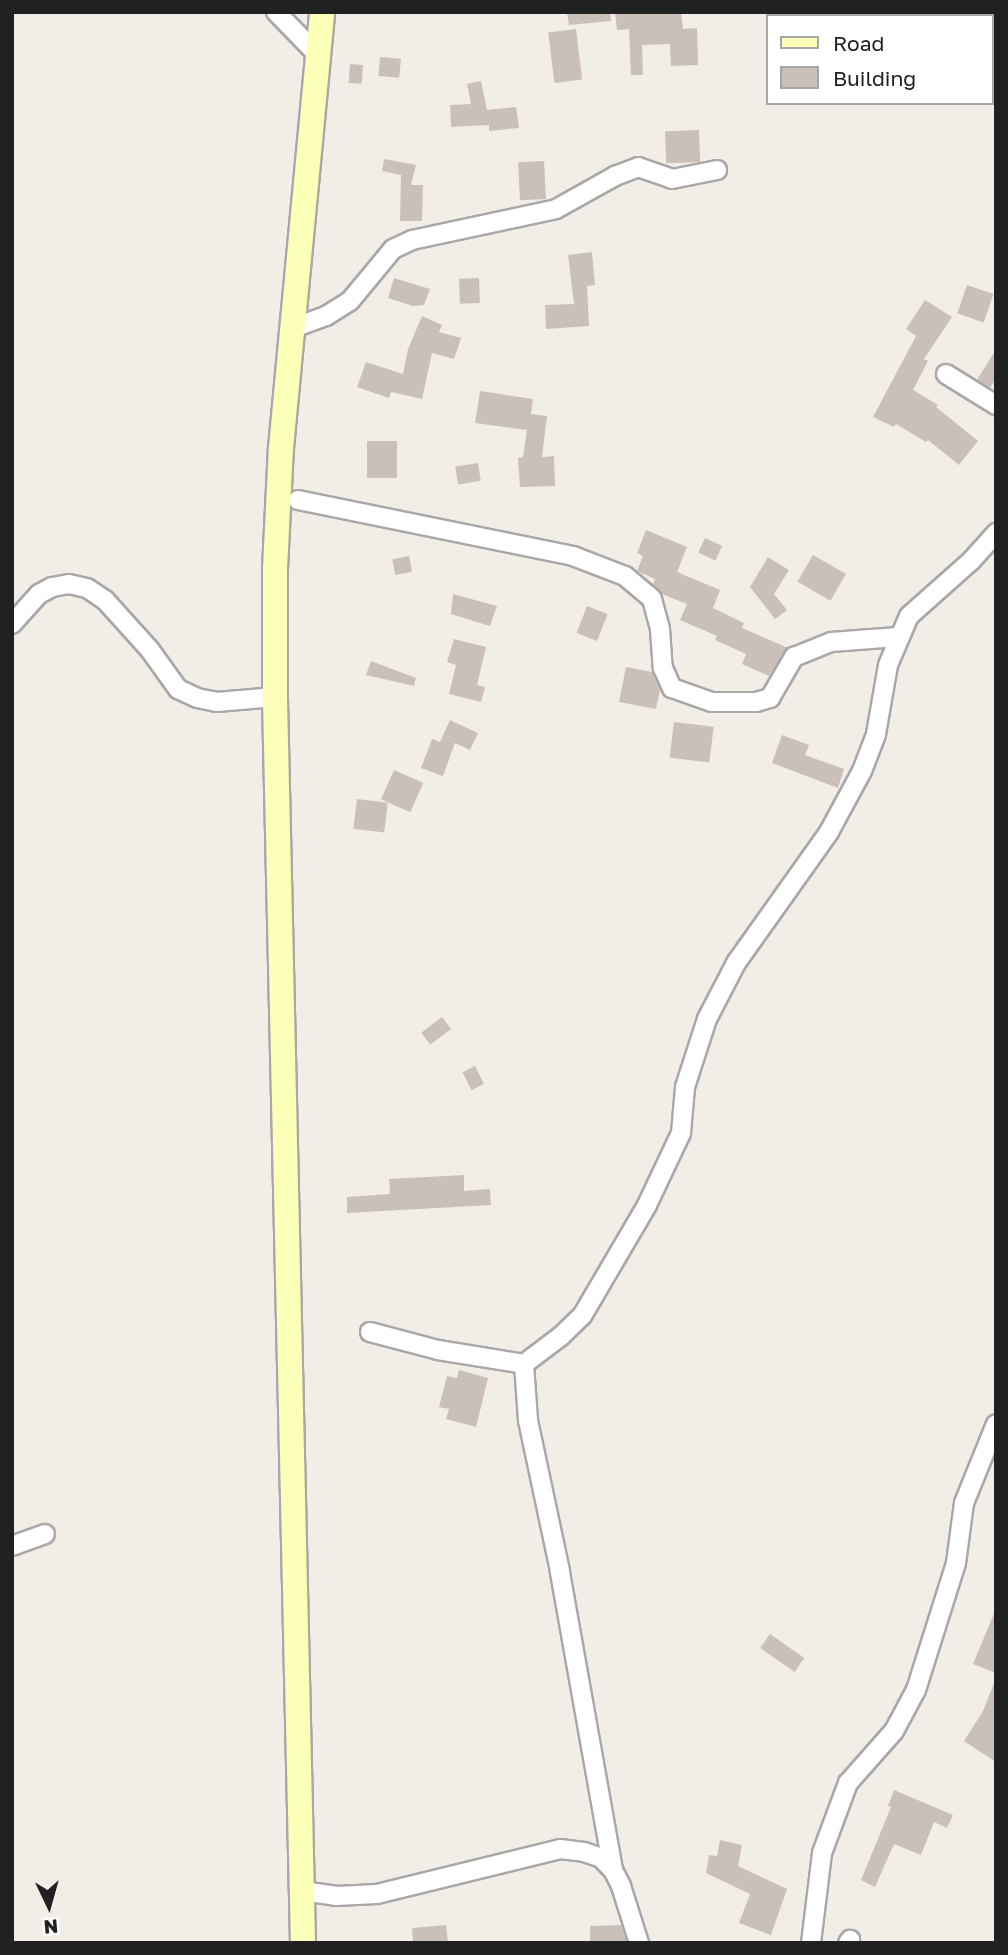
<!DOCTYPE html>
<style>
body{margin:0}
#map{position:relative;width:1008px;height:1955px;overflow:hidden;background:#f2eee7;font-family:"Golos Text",sans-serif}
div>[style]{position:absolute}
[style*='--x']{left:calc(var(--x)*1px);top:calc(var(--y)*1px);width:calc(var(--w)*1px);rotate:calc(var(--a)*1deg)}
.building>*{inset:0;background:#cac0b9;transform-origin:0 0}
.roads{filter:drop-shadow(2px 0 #a8a8a8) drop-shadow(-2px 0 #a8a8a8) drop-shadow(0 2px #a8a8a8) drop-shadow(0 -2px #a8a8a8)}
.street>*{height:18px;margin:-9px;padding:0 9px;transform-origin:9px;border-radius:9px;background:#fff}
.secondary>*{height:24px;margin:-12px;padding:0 12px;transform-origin:12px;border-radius:12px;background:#fcffb7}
span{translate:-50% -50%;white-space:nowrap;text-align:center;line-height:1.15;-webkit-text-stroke:7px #fff;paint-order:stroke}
.frame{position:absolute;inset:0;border:14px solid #212121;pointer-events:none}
.legend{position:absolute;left:766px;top:14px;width:228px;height:91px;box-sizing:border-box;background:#fff;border:2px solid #a6a6a6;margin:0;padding:9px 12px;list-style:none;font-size:21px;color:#212121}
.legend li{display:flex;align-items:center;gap:14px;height:35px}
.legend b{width:35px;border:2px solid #a6a6a6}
.north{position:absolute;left:14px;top:1871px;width:70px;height:70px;-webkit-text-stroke:5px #fff;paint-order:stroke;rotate:175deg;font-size:19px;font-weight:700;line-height:28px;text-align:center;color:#212121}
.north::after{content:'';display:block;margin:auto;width:24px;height:32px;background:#212121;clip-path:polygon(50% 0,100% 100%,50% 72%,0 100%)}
</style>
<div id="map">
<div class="building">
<i style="clip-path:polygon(567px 12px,610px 12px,611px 21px,569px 25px)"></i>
<i style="clip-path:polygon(615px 12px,681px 12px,683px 29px,697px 28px,698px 65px,671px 66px,670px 44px,642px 45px,643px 75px,631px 75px,629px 29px,617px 30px)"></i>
<i style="left:576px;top:29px;width:51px;height:28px;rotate:83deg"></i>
<i style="left:380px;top:57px;width:21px;height:19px;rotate:5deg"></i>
<i style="left:350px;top:64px;width:13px;height:19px;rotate:4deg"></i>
<i style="clip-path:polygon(481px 81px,487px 110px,516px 107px,519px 128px,489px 131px,489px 125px,451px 127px,450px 105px,471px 104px,467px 84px)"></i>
<i style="left:699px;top:130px;width:32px;height:34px;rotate:88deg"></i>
<i style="clip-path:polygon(384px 159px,416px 165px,411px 185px,423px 185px,422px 221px,400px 221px,401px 175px,382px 171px)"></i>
<i style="left:544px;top:161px;width:38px;height:26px;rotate:87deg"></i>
<i style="clip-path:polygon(592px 252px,595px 285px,587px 286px,589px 326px,546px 329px,545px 305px,574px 304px,568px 255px)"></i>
<i style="clip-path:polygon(394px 278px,430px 289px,424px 305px,413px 306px,388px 298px)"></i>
<i style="left:479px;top:278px;width:25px;height:20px;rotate:88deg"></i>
<i style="left:967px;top:285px;width:28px;height:30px;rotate:19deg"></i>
<i style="clip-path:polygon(925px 300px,952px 317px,924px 359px,928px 361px,913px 390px,938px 405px,936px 407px,978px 441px,959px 465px,928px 440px,926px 442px,896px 424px,894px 427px,873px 417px,916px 336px,906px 329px)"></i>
<i style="clip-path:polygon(422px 316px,442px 325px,439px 332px,461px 338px,454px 359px,432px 353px,422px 399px,391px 392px,389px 398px,357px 387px,366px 362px,403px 374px,408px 349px)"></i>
<i style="clip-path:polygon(996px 349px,996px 379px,990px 388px,977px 380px)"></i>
<i style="clip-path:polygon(480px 391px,533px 399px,531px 414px,547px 416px,542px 457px,554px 456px,555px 486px,520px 487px,518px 458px,523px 457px,527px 430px,475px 423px)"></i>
<i style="left:367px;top:441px;width:30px;height:37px"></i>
<i style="left:478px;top:463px;width:18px;height:23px;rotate:81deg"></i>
<i style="clip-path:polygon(646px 530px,687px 547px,677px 572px,720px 590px,713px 608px,744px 623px,742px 628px,788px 648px,769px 676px,742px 664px,746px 654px,715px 640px,717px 636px,680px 620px,687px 604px,662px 594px,653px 585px,655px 579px,637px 571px,643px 556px,637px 553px)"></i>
<i style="left:705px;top:538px;width:19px;height:16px;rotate:25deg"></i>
<i style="left:813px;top:555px;width:38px;height:31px;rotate:30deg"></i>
<i style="left:409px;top:556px;width:16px;height:17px;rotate:79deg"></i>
<i style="clip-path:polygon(768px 557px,789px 570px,774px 594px,787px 610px,775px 619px,750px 587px)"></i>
<i style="clip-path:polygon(453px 594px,497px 606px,490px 626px,451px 614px)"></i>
<i style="left:587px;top:606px;width:22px;height:29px;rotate:21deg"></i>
<i style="clip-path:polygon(454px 639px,486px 647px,477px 685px,485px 687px,481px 702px,449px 694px,456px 665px,447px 662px)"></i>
<i style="clip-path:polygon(371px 661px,416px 678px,414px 686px,366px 675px)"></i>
<i style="clip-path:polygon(626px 667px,652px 672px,660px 690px,656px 709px,619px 702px)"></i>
<i style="clip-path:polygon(450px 720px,478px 733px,470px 750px,455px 743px,443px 776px,421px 768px,432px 739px,440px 742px)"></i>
<i style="left:674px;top:722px;width:40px;height:36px;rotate:7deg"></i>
<i style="clip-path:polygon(782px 735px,809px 745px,805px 755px,844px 769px,838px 788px,772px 763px)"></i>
<i style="left:394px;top:770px;width:32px;height:32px;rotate:24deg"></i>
<i style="left:357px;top:799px;width:31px;height:30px;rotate:7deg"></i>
<i style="left:442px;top:1017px;width:15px;height:26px;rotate:53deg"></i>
<i style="left:475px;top:1066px;width:20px;height:14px;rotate:63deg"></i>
<i style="clip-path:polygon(464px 1175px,464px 1191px,490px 1189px,491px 1205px,347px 1213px,347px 1197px,390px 1194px,389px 1179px)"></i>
<i style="clip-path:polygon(459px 1370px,488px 1378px,476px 1427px,446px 1419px,449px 1409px,439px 1407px,447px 1376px,457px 1378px)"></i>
<i style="clip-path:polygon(995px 1611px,996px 1611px,996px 1673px,973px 1664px)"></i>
<i style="left:770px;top:1634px;width:42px;height:17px;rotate:35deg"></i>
<i style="clip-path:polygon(996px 1678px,996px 1762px,964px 1741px,983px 1711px)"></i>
<i style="clip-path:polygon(894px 1790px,953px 1815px,947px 1828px,934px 1822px,921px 1855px,894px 1844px,875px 1887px,861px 1880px,891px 1807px,888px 1806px)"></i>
<i style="clip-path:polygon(720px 1840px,742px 1845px,738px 1866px,787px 1889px,771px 1935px,739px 1923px,750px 1894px,706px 1873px,709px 1855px,717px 1856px)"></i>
<i style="clip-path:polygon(446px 1925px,448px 1943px,413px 1943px,412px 1928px)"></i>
<i style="clip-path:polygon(621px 1925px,627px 1943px,590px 1943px,590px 1926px)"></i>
</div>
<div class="roads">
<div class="street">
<i style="--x:276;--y:12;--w:60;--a:45.7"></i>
<i style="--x:293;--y:328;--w:35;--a:-20"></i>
<i style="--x:326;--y:316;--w:28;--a:-32"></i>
<i style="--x:350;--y:301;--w:67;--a:-50.4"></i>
<i style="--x:393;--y:249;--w:21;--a:-25"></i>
<i style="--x:412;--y:240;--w:147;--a:-12.1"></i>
<i style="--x:556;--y:209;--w:68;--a:-29.2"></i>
<i style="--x:615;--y:176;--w:25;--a:-21"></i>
<i style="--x:638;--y:167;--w:36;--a:19"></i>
<i style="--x:672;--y:179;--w:46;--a:-11.3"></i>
<i style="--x:946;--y:374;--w:59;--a:31.8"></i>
<i style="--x:298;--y:500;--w:281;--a:11.5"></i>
<i style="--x:573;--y:556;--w:56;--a:21"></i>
<i style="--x:625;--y:576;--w:35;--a:40"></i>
<i style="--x:652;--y:599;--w:31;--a:75"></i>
<i style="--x:660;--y:629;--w:39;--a:86"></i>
<i style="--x:663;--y:668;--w:22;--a:66"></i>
<i style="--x:672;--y:688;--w:42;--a:19.3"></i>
<i style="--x:712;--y:702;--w:44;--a:0"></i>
<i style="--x:756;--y:702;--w:15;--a:-16"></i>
<i style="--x:770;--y:698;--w:48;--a:-59.7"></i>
<i style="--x:794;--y:657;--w:40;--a:-22"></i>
<i style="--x:831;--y:642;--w:67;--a:-4.3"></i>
<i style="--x:12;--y:624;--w:40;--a:-48"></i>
<i style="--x:39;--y:594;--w:15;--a:-28"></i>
<i style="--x:52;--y:587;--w:17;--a:-10"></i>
<i style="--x:69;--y:584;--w:18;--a:13"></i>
<i style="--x:87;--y:588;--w:22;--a:34"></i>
<i style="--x:105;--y:600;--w:67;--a:48"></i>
<i style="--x:150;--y:650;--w:48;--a:54.3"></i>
<i style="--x:178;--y:689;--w:21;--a:25"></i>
<i style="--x:197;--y:698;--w:20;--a:11"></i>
<i style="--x:217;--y:702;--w:58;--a:-4.9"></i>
<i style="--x:370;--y:1332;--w:70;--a:14.8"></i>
<i style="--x:438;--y:1350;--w:87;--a:9.2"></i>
<i style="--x:12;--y:1546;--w:35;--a:-20"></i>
<i style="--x:613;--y:1870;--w:304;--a:-100.1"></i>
<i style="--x:560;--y:1571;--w:154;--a:-102"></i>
<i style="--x:528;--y:1420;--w:56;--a:-94.1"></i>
<i style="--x:524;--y:1364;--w:46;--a:-37.1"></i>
<i style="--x:561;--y:1336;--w:29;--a:-44"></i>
<i style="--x:582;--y:1316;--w:129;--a:-59.6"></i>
<i style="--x:647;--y:1205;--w:80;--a:-64.7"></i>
<i style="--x:681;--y:1133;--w:46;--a:-85"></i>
<i style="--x:685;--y:1087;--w:71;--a:-72.1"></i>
<i style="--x:707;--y:1019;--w:63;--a:-62.6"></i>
<i style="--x:736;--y:963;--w:161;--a:-54.6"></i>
<i style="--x:829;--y:832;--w:69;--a:-61.6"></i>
<i style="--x:862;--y:771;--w:40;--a:-69"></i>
<i style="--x:876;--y:734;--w:70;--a:-80.1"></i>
<i style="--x:888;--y:665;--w:53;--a:-66.8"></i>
<i style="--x:909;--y:616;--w:83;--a:-41.6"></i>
<i style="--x:971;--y:561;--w:38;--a:-48"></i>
<i style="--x:302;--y:1891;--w:34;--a:8"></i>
<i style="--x:336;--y:1896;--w:41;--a:-2.8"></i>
<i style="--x:377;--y:1894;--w:188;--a:-13.8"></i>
<i style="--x:560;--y:1849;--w:24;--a:7"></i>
<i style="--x:584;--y:1852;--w:18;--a:19"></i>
<i style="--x:601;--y:1858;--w:17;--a:45"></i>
<i style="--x:613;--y:1870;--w:18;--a:63"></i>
<i style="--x:621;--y:1886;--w:60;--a:72.5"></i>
<i style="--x:811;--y:1943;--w:91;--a:-83"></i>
<i style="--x:822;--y:1853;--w:75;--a:-69.6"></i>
<i style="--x:848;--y:1783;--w:69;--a:-48.5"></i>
<i style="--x:894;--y:1731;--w:47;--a:-61.8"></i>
<i style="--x:916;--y:1690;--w:133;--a:-72.5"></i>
<i style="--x:956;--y:1563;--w:61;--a:-82.4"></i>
<i style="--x:964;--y:1503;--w:85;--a:-67.9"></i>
<i style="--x:848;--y:1943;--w:4;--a:-56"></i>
</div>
<div class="secondary">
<i style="--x:303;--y:1943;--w:1246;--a:-91.29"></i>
<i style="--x:275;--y:697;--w:128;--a:-90"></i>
<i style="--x:275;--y:569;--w:121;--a:-87.2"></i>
<i style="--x:281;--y:448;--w:438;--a:-84.6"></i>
</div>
</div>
<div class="frame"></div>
<ul class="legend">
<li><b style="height:9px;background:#fcffb7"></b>Road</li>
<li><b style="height:19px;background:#cac0b9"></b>Building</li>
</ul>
<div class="north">N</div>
</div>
